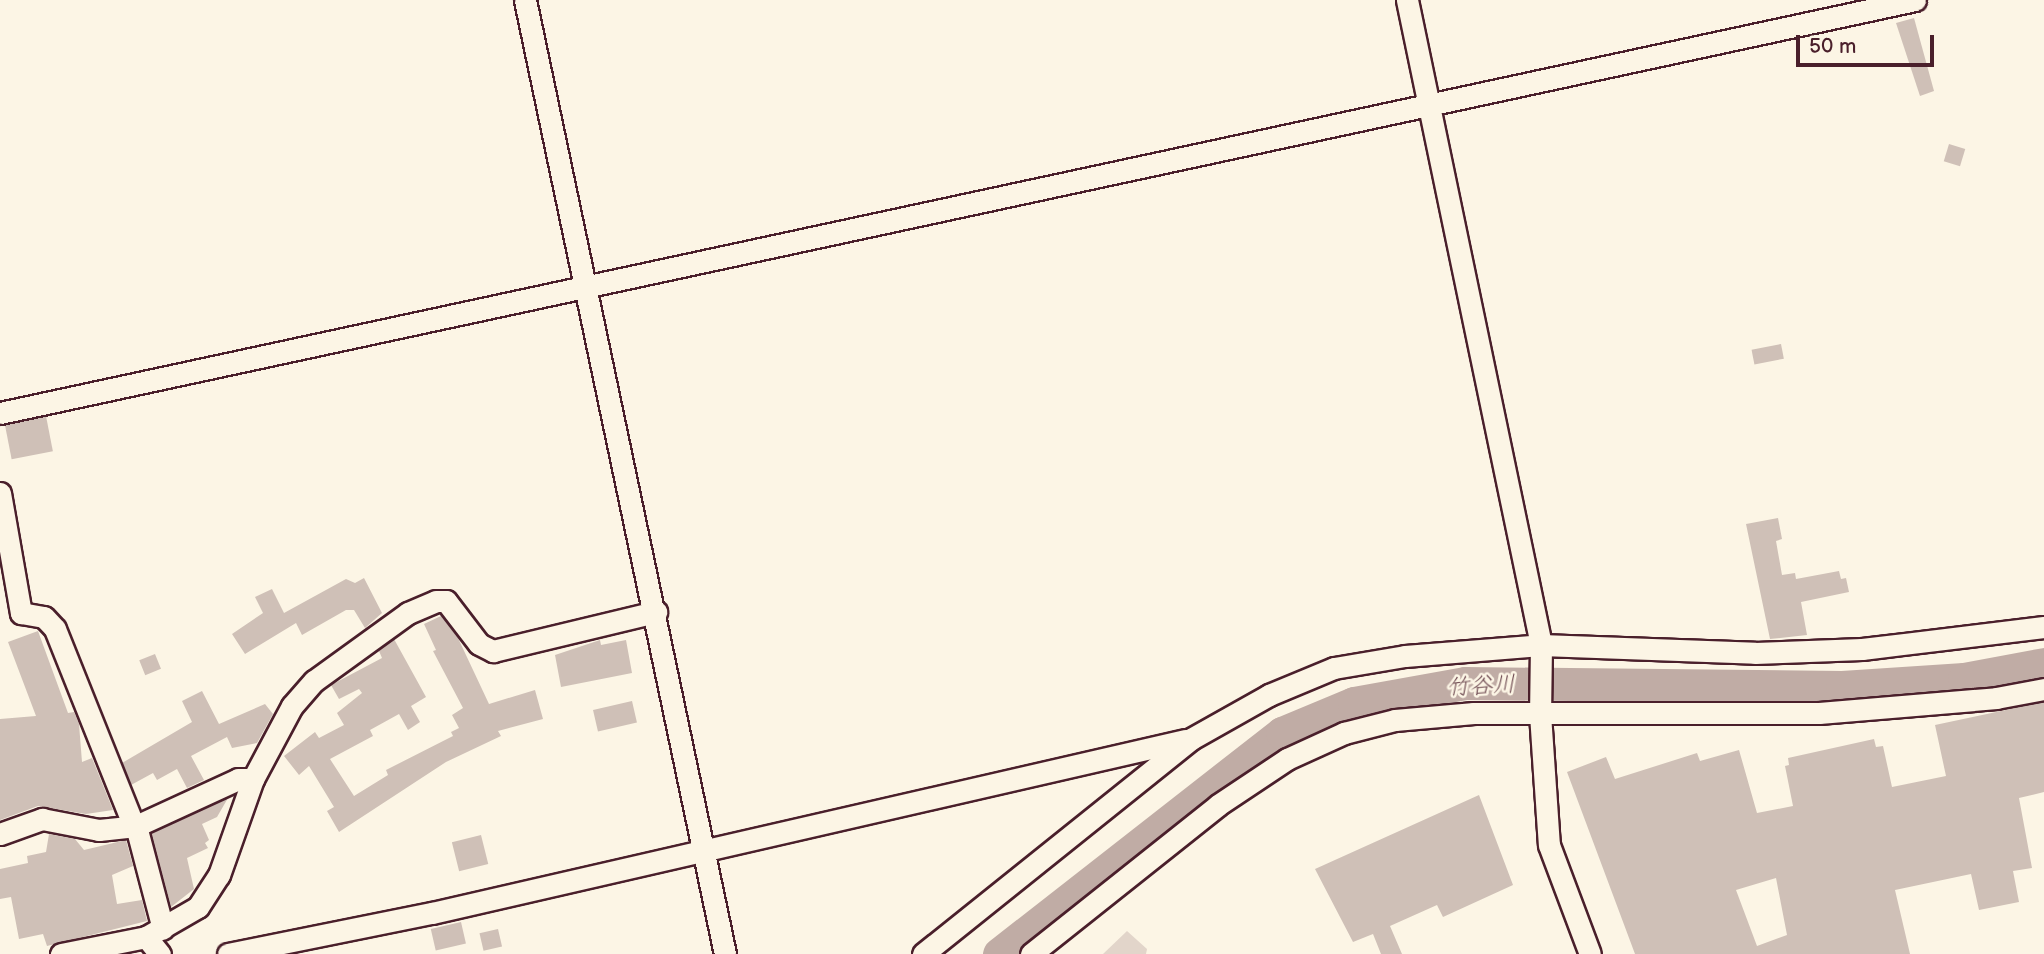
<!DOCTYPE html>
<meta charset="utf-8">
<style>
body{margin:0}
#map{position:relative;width:2044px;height:954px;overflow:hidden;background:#fcf5e5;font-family:"Balsamiq Sans","Klee One",sans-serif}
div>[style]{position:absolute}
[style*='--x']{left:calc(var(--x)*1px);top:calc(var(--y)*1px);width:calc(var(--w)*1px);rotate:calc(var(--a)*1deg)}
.green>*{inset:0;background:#e2d5ca}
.river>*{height:33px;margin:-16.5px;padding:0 16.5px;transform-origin:16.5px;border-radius:16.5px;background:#c0aca5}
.building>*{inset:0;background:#cfc0b7;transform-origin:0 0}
.roads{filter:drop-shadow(2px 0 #4a1f2b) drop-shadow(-2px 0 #4a1f2b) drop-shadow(0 2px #4a1f2b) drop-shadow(0 -2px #4a1f2b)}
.minor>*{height:21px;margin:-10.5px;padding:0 10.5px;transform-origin:10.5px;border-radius:10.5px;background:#fcf5e5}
span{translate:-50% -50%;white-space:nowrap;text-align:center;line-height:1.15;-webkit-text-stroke:5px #fcf5e5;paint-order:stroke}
.water-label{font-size:23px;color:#6d4950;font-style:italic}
.scale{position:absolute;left:1796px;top:35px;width:138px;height:32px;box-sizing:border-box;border:4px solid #4a1f2b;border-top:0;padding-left:9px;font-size:21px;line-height:24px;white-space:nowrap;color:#4a1f2b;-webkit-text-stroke:5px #fcf5e5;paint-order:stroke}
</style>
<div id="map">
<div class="green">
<i style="clip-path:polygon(1127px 931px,1147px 949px,1146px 954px,1103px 954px)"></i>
</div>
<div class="river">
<i style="--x:999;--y:954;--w:359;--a:-38"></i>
<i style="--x:1282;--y:733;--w:78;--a:-22.6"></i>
<i style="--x:1354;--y:703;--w:113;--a:-10.2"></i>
<i style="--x:1465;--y:683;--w:377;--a:0.6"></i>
<i style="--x:1842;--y:687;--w:122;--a:-3.8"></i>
<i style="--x:1964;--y:679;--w:81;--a:-10.6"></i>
</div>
<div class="building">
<i style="clip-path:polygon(1914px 18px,1934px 91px,1920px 96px,1896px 23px)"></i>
<i style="left:1949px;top:144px;width:17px;height:18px;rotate:17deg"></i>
<i style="left:1781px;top:344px;width:15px;height:30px;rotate:79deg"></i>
<i style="left:46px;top:416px;width:36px;height:42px;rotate:79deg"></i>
<i style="clip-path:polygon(1778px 518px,1782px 539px,1776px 541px,1782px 575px,1795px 573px,1796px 579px,1839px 571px,1841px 579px,1846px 578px,1849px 592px,1801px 602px,1807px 635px,1770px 639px,1746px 524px)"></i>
<i style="clip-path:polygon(364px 578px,382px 613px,365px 628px,354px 610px,346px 610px,302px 635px,296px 623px,245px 654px,232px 634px,263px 613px,255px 597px,272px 589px,284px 613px,346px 579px,355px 583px)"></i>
<i style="clip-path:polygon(441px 616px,458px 638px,489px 704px,535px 690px,543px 719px,498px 731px,501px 736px,446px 762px,339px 832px,327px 811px,334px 807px,309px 766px,299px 775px,284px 756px,315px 732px,319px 738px,344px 725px,337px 713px,362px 693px,359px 689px,339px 699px,331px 685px,382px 658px,379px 651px,394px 639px,426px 697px,411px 706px,420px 722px,408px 730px,399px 714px,370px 730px,373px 736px,330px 759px,354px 796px,388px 775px,386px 770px,453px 736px,451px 732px,459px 728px,452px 715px,463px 708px,433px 651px,436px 650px,424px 624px)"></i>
<i style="clip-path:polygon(38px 631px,68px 713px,74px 712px,79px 724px,82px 762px,92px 758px,113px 810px,86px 814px,38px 806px,0 820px,0 719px,36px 716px,8px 642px)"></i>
<i style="clip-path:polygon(600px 640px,601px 645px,626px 640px,632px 673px,561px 687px,555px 655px)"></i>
<i style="left:155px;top:654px;width:16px;height:17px;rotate:68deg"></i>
<i style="clip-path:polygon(202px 691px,219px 724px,265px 704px,273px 714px,257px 743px,232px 748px,227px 737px,191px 756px,204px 780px,187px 788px,177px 769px,157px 780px,153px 773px,131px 785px,122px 763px,192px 722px,182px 701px)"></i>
<i style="left:632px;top:701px;width:22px;height:40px;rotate:77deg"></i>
<i style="clip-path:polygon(evenodd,2044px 702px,2044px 792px,2019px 798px,2032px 868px,2013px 871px,2019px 902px,1979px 910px,1971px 874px,1895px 890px,1910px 954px,1635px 954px,1567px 772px,1606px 757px,1615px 779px,1697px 753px,1700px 761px,1739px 750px,1757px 813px,1793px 806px,1785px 766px,1789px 765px,1788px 758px,1874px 739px,1876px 747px,1883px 746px,1892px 787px,1946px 776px,1935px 725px,2044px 702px,1776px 878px,1787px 935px,1757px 946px,1736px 890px,1776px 878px)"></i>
<i style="clip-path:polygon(1479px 795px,1513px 885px,1443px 917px,1437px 905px,1390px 926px,1402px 954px,1381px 954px,1373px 934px,1353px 942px,1315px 869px)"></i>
<i style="clip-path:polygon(228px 798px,217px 817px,202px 824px,209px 840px,205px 843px,208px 848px,187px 858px,194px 889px,171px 907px,151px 833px)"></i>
<i style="clip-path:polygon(49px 834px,75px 839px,84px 850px,126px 840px,133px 866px,112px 875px,117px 904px,142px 900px,147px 921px,47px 946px,43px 934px,19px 939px,11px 897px,0 899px,0 869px,28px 863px,27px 856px,46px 852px)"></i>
<i style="left:481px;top:835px;width:30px;height:30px;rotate:76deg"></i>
<i style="left:461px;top:922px;width:22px;height:31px;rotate:77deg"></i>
<i style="left:498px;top:929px;width:18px;height:19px;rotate:77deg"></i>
</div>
<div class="roads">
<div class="minor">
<i style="--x:525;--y:0;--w:975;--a:78.16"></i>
<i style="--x:1407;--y:0;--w:659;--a:78.26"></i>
<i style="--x:1541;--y:645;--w:69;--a:90.8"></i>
<i style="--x:1540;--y:714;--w:131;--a:86.1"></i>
<i style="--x:1549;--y:845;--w:116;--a:69.4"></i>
<i style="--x:0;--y:413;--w:1959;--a:-12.17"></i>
<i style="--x:0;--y:493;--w:122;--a:80.1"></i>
<i style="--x:21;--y:613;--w:23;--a:10"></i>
<i style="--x:44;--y:617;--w:16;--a:47"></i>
<i style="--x:55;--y:629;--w:213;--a:68.2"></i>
<i style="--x:136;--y:826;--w:106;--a:75.3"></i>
<i style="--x:0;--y:834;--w:45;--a:-19.7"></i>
<i style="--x:42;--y:819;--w:58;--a:10.9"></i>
<i style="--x:99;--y:830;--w:37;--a:-6"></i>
<i style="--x:136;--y:826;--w:112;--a:-24.7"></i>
<i style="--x:238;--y:779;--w:15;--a:0"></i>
<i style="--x:146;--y:937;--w:22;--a:51"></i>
<i style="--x:61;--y:954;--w:87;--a:-11.3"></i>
<i style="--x:146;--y:937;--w:60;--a:-30"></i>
<i style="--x:198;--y:907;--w:38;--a:-57"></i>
<i style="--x:219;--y:875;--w:102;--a:-70.5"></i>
<i style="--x:253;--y:779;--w:83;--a:-61.9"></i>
<i style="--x:292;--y:706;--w:33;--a:-49"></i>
<i style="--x:314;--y:681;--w:116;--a:-35.9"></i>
<i style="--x:408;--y:613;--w:30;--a:-23"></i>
<i style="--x:436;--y:601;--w:10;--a:0"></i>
<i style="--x:446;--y:601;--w:54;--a:52.5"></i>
<i style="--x:479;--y:644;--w:16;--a:27"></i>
<i style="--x:493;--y:651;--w:168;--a:-13.5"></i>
<i style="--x:228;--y:954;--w:208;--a:-11.4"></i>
<i style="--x:432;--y:913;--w:773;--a:-12.94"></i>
<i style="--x:923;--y:954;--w:344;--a:-38.7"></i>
<i style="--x:1191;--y:739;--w:90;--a:-29.4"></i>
<i style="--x:1269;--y:695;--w:70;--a:-22.6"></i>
<i style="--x:1334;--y:668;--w:72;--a:-9.6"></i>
<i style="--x:1405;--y:656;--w:136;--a:-4.6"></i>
<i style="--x:1541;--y:645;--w:214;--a:2.1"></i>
<i style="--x:1755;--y:653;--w:107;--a:-2.1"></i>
<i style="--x:1862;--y:649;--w:183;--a:-6.9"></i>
<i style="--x:1031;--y:954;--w:239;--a:-38.5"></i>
<i style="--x:1218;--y:805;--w:83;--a:-33.7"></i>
<i style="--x:1287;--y:759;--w:63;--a:-24.5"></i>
<i style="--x:1344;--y:733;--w:53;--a:-14.3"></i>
<i style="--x:1395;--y:720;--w:79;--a:-5.1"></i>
<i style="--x:1474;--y:713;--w:345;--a:0"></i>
<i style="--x:1819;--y:713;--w:178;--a:-4.8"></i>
<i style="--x:1996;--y:698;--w:49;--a:-10.6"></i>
</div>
</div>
<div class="water-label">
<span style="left:1481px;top:686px;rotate:-3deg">竹谷川</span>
</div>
<div class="scale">50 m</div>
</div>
